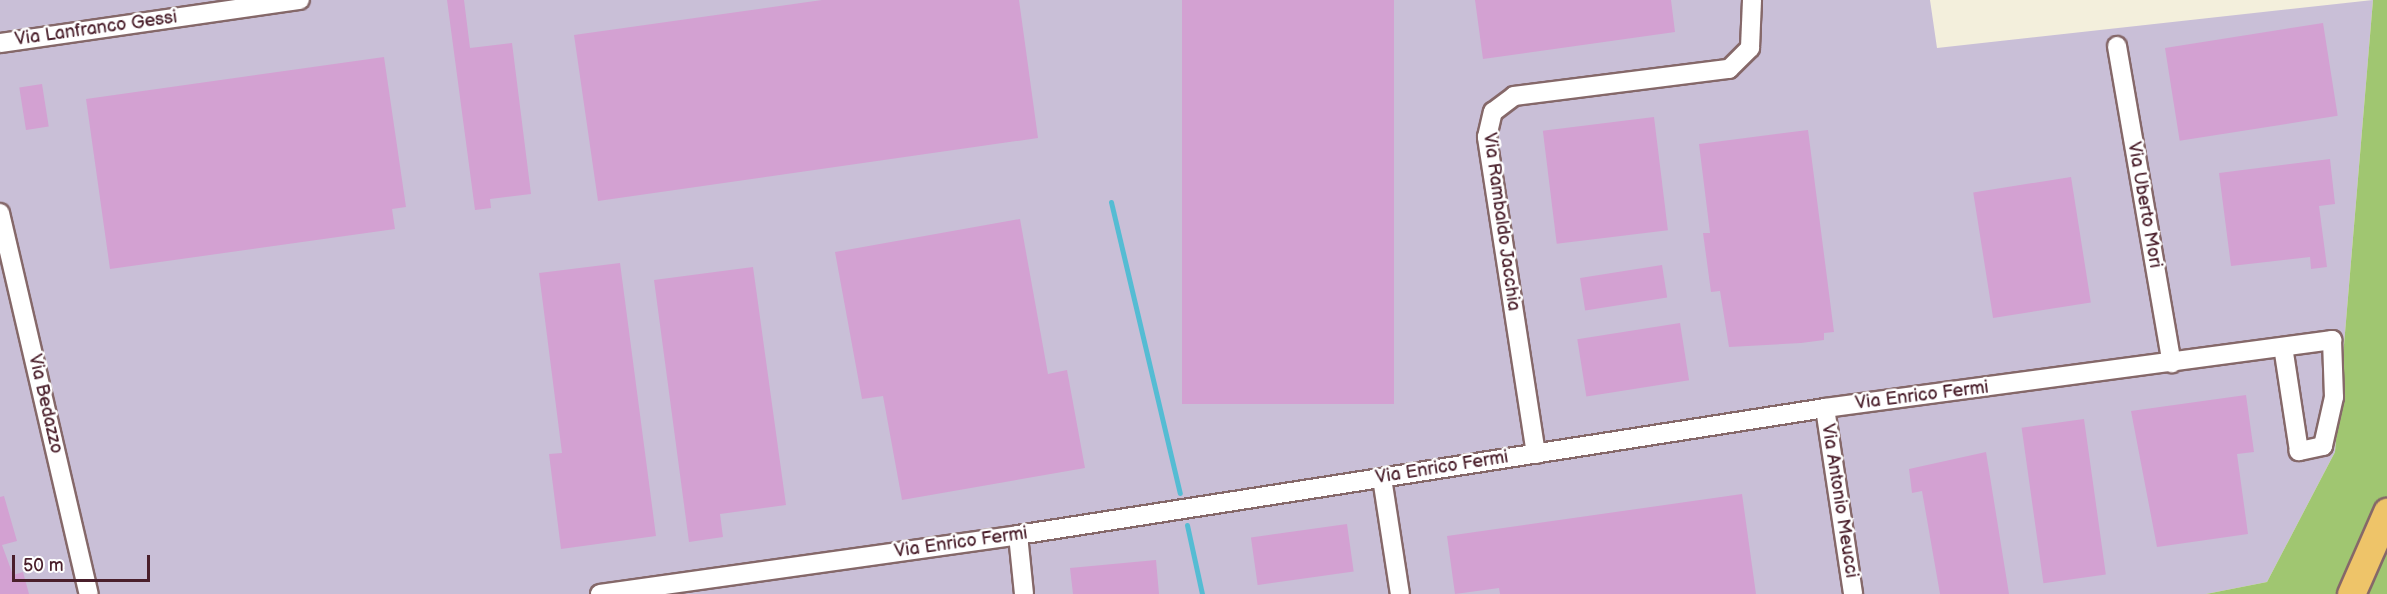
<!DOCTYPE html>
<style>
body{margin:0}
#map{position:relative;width:2387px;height:594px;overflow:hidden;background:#f3efdc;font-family:"Balsamiq Sans",sans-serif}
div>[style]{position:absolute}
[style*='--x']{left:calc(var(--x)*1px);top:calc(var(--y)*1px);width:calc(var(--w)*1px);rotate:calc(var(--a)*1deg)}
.industrial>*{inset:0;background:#c9bfd7}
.green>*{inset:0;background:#a0c671}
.stream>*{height:5px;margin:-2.5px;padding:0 2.5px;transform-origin:2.5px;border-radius:2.5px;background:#55bcd3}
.building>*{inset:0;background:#d3a1d2;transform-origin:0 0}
.roads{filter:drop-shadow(2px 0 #856869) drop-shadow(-2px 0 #856869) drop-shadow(0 2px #856869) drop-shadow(0 -2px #856869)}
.street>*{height:18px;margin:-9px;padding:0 9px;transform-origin:9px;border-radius:9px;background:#fff}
.primary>*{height:27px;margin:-13.5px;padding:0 13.5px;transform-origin:13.5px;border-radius:13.5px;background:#eec469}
span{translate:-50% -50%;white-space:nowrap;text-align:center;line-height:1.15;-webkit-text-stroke:5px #fff;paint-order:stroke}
.street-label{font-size:18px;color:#4a1f2b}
.scale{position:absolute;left:12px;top:555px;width:138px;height:27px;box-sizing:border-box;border:3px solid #4a1f2b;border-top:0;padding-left:8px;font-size:18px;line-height:21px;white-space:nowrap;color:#4a1f2b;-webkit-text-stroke:4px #fff;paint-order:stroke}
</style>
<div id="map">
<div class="industrial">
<i style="clip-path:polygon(0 0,1930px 0,1937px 48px,2373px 0,2335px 452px,2267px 582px,2206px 594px,0 594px)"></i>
</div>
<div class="green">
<i style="clip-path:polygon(2373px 0,2387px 0,2387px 594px,2206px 594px,2267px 582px,2335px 452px)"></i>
</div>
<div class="stream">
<i style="--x:1111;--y:202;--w:299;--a:76.7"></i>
<i style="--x:1187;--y:525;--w:71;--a:77.7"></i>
</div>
<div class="building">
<i style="clip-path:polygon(447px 0,464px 0,470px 48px,512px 43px,531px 194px,490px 199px,491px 208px,475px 210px)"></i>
<i style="clip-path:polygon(822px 0,1019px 0,1038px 138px,598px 201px,574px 35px)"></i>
<i style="left:1182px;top:0;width:212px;height:404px"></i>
<i style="clip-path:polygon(1475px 0,1671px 0,1675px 32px,1483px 59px)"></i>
<i style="left:2323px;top:23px;width:94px;height:160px;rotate:81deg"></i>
<i style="clip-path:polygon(384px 57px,406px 207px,392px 209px,395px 229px,110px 269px,86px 99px)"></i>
<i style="left:42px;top:84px;width:43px;height:23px;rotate:81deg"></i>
<i style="left:1654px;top:117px;width:114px;height:112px;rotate:83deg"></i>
<i style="clip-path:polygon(1808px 130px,1834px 332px,1824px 333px,1824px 340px,1801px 343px,1729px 347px,1720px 291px,1711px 292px,1703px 233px,1710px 233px,1699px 144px)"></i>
<i style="clip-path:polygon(2330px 159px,2335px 204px,2319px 206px,2327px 267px,2311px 269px,2310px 257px,2231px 266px,2219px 173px)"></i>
<i style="left:2071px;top:177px;width:127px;height:99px;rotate:81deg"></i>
<i style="clip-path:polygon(1020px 219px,1048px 374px,1067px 370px,1085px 468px,902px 500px,883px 396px,862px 399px,835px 252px)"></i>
<i style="clip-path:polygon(620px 263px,656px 536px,561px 549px,549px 454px,562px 453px,539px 273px)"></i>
<i style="left:1662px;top:265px;width:33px;height:83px;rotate:81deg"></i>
<i style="clip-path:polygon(753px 267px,786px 505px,720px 514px,723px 537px,689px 542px,654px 280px)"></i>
<i style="left:1680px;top:323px;width:58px;height:104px;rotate:81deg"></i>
<i style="clip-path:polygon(2246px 395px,2254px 452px,2237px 454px,2248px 534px,2157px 547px,2131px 411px)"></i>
<i style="left:2084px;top:419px;width:157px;height:63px;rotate:82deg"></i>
<i style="clip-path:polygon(1986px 452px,2009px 594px,1940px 594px,1922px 491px,1912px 493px,1909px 469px)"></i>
<i style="clip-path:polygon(1742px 494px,1756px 594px,1500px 594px,1499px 588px,1455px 594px,1447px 536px)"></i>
<i style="clip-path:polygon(4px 496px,17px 541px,2px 545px,13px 575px,23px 572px,29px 594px,0 594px,0 497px)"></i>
<i style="left:1347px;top:524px;width:48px;height:97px;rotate:82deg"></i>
<i style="clip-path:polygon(1156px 560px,1159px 594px,1073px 594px,1070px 568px)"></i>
</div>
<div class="roads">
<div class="street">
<i style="--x:0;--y:43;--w:303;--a:-8.2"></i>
<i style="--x:2117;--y:46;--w:322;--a:80.2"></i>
<i style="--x:0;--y:213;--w:391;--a:76.9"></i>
<i style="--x:1825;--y:408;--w:188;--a:81.4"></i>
<i style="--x:1536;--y:454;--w:321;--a:-98.8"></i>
<i style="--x:1487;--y:137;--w:26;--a:-77"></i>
<i style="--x:1493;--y:112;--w:26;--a:-37"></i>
<i style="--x:1514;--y:96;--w:217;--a:-7.2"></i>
<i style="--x:1729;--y:69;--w:30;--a:-45"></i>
<i style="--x:1750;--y:48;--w:48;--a:-87.6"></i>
<i style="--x:1382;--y:478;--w:117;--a:81.2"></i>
<i style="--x:1018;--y:535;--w:59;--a:84.2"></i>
<i style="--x:600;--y:594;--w:422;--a:-8"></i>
<i style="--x:1018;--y:535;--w:817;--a:-8.94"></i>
<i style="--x:1825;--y:408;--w:512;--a:-7.64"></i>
<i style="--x:2332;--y:340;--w:57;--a:88"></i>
<i style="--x:2334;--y:397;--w:50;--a:102.7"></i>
<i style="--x:2323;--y:446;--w:25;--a:168"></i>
<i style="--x:2299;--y:451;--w:105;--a:-98.7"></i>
</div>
<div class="primary">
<i style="--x:2351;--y:594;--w:90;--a:-66.3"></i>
</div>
</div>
<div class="street-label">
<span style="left:96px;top:29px;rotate:-8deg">Via Lanfranco Gessi</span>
<span style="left:2144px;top:205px;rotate:80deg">Via Uberto Mori</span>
<span style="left:1501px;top:222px;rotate:82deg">Via Rambaldo Jacchia</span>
<span style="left:1922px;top:396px;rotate:-7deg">Via Enrico Fermi</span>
<span style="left:45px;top:404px;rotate:77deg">Via Bedazzo</span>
<span style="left:1442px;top:468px;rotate:-9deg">Via Enrico Fermi</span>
<span style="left:1839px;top:501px;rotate:81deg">Via Antonio Meucci</span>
<span style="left:961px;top:543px;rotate:-8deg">Via Enrico Fermi</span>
</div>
<div class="scale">50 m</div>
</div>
